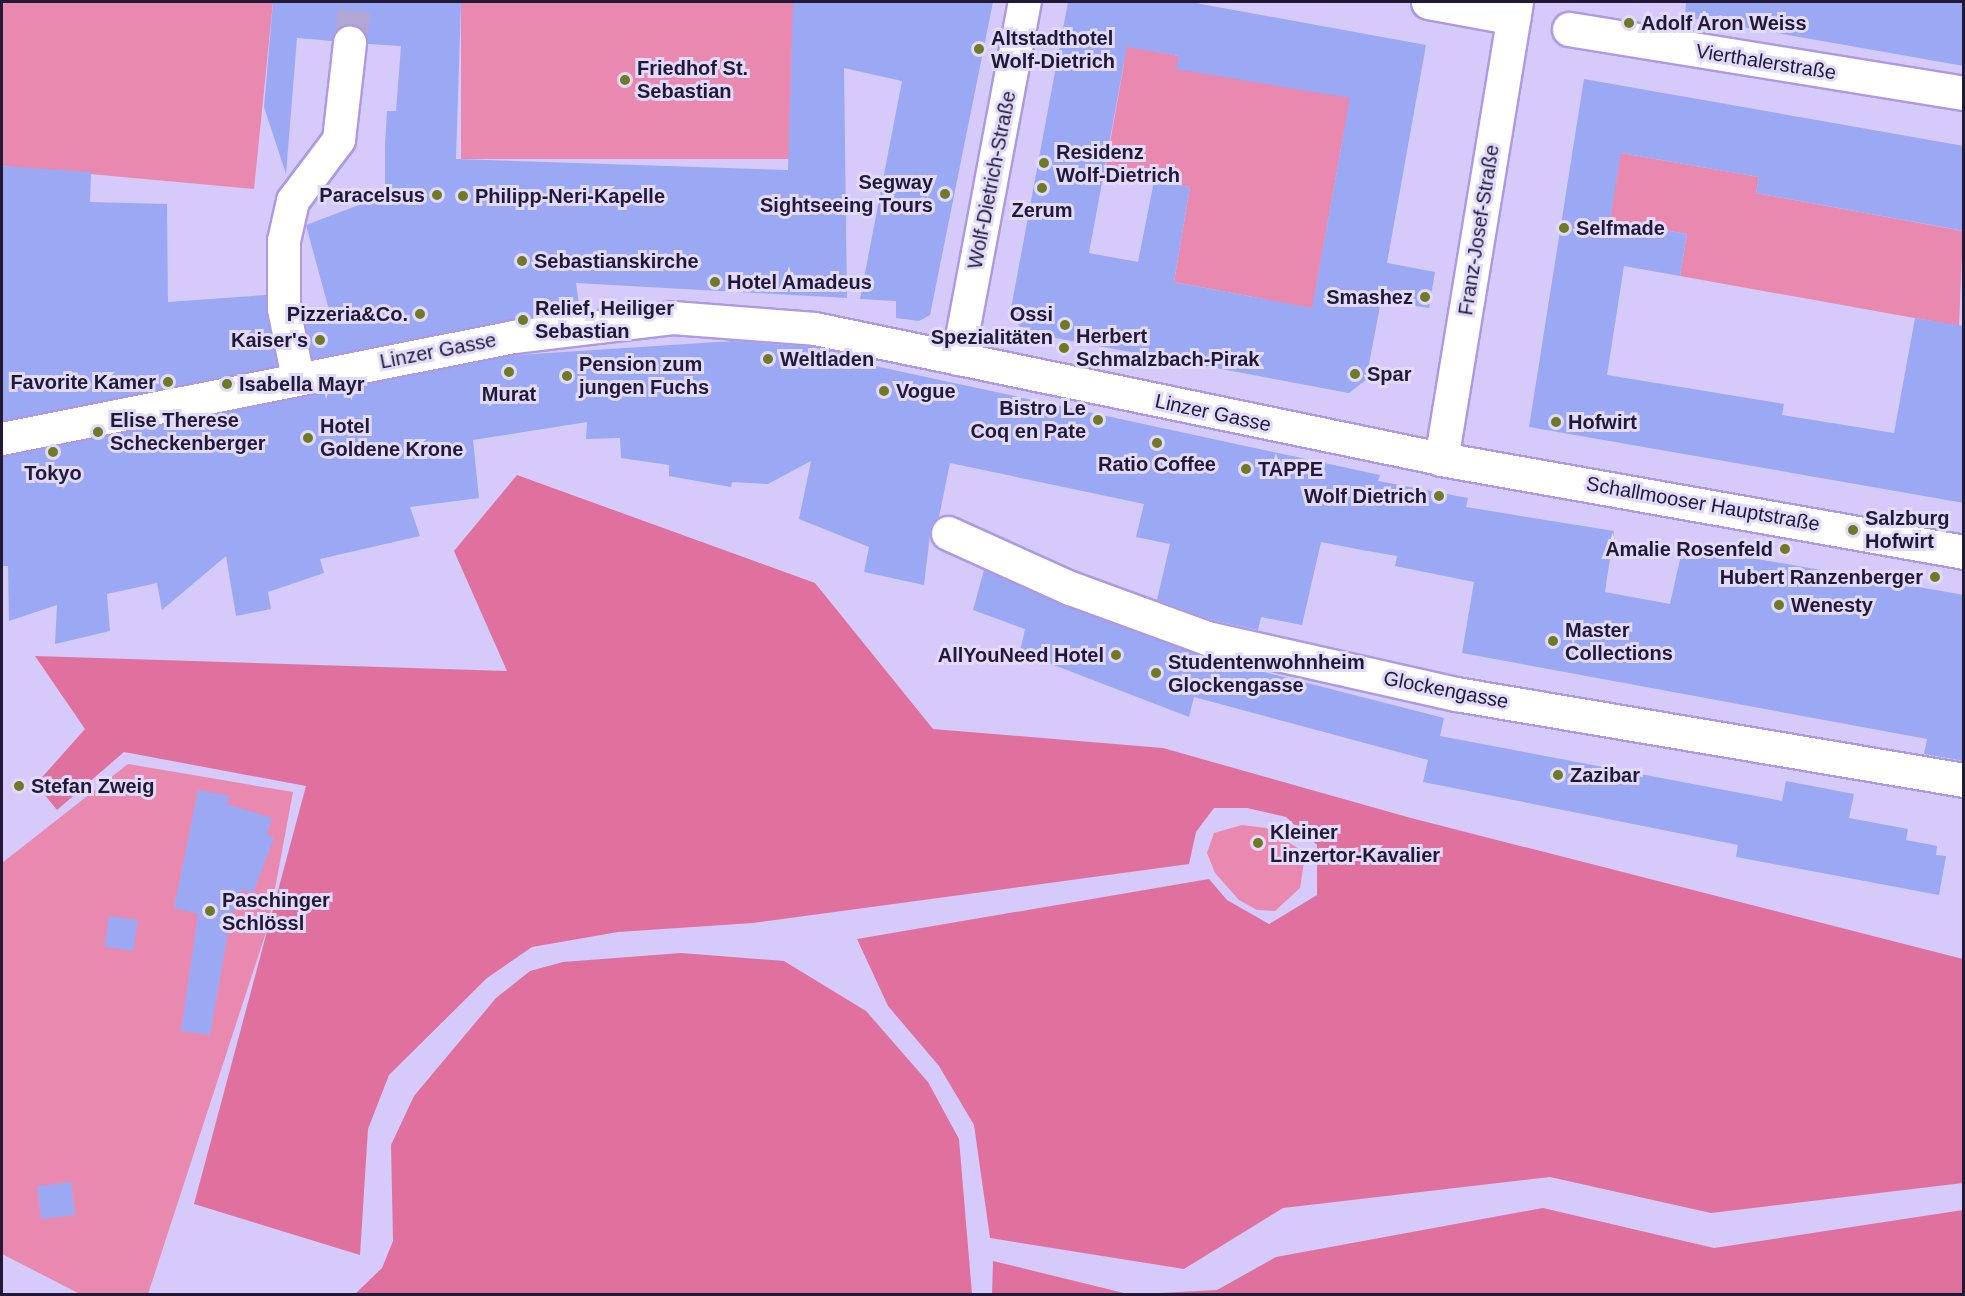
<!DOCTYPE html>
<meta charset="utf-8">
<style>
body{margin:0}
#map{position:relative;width:1965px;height:1296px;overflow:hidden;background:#d5caf9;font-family:Helvetica,sans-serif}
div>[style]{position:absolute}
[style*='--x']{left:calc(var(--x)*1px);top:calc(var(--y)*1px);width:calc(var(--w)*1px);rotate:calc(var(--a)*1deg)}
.green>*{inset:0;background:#ea89af;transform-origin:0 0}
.forest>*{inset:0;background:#e0719f}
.building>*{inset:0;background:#9ba9f4;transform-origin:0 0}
.pedestrian-tunnel>*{height:32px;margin-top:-16px;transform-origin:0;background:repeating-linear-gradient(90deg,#b1a7d2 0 32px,transparent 0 48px)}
.roads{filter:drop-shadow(2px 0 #ad99e4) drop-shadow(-2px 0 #ad99e4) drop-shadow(0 2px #ad99e4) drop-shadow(0 -2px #ad99e4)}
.pedestrian>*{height:32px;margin:-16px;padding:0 16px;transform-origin:16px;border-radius:16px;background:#fff}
.minor>*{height:33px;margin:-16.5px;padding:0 16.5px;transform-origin:16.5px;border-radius:16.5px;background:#fff}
.tertiary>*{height:33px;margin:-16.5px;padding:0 16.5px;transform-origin:16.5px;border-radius:16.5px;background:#fff}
.dots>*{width:16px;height:16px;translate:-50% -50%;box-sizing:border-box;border:3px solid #e1dafa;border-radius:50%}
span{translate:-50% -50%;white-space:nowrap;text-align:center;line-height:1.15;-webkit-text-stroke:6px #e1dafa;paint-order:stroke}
.poi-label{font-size:20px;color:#221936;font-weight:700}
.left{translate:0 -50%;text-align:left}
.right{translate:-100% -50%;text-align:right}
.street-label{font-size:20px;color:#221936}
.frame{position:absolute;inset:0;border:3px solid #221936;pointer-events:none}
</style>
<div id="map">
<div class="green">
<i style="clip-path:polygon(2px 2px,273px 2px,254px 189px,2px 166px)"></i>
<i style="left:461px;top:2px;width:332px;height:157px"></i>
<i style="clip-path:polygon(1119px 44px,1179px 56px,1177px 69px,1362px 89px,1343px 137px,1321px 260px,1320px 318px,1264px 299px,1174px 282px,1190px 187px,1158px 182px,1159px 174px,1106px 165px,1124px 64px)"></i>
<i style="clip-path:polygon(1615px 152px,1759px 177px,1756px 193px,1963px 231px,1959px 326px,1680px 276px,1687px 234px,1610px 221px)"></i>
<i style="clip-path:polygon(128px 764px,293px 792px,268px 926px,148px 1294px,80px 1294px,2px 1254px,2px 863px)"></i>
<i style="clip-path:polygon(1242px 825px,1266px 828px,1299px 849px,1304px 862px,1300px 888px,1275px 911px,1257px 910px,1239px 900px,1215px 873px,1207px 853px,1214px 833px)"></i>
</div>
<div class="forest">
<i style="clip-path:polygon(517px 475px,815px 583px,933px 729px,1163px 748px,1411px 818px,1963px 959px,1963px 1183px,1711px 1213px,1550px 1177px,1283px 1208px,1184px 1269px,990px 1238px,974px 1125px,939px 1066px,888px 1006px,857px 939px,1209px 879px,1227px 900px,1269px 924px,1317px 895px,1317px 845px,1286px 817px,1247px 808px,1214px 808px,1196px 832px,1189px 864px,753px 923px,618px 932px,532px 947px,487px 978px,389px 1075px,368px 1129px,360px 1255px,194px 1204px,306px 786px,124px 752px,57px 810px,36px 784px,85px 729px,35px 656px,507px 671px,454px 551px)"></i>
<i style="clip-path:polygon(681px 953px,784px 961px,866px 1011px,928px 1082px,959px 1139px,972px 1294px,355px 1294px,382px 1268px,393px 1241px,391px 1145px,414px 1096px,496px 998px,530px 971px,563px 962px)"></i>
<i style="clip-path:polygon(1543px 1208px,1714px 1248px,1963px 1210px,1963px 1294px,1140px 1294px,1217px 1290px,1276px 1257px)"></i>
<i style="clip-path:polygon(993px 1261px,1128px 1294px,992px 1294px)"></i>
</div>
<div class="building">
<i style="clip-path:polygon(273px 2px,461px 2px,456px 159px,788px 170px,793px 2px,993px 2px,930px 315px,919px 321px,896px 318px,896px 301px,860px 299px,902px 81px,844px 68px,847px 298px,576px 283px,580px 311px,312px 359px,304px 317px,329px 310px,306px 225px,396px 191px,385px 190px,385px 144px,387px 111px,396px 111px,401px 46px,368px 44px,361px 29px,351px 25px,336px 32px,332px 41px,297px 38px,286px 174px,264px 107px)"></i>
<i style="clip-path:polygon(evenodd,1068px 2px,1190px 2px,1426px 45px,1387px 263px,1435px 272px,1429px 308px,1381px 301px,1366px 380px,1349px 393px,1024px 332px,1010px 314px,1068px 2px,1127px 47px,1179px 56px,1176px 69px,1350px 98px,1312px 308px,1174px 282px,1190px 187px,1154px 181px,1138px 262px,1089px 253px,1127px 47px)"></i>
<i style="clip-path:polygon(1686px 2px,1964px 2px,1964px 66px,1685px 17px)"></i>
<i style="clip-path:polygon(1584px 79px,1964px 146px,1964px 231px,1756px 193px,1759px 177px,1621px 153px,1610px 221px,1687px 234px,1680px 276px,1624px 266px,1607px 375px,1784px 404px,1782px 415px,1894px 433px,1915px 318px,1964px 326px,1964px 503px,1529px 427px)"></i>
<i style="clip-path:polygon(2px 166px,91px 172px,90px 202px,167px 204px,168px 302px,266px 295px,277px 366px,2px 421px)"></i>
<i style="clip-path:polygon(733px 341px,812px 347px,874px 360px,875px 366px,1380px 475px,1378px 481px,1468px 498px,1466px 507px,1614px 531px,1605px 592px,1670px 604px,1683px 546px,1964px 595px,1964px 761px,1924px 754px,1927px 739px,1462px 653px,1474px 582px,1395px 566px,1397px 556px,1362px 550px,1321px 542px,1302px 625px,1261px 617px,1258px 630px,1212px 620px,1157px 600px,1170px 544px,1136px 537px,1144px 504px,950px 463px,939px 517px,931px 526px,924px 585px,864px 572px,869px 547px,799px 519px,811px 461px,768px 484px,732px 482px,731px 487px,669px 476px,669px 465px,621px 458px,620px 438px,586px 439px,587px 422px,473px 440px,479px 498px,410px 507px,420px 536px,320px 559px,324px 573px,268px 592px,271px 609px,236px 616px,226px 556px,162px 610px,157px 583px,107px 594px,110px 631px,55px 644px,57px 605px,9px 621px,8px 566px,2px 566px,2px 456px,517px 355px)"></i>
<i style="clip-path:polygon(984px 570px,1201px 656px,1444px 718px,1440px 736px,1782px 801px,1786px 781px,1854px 794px,1849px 818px,1908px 829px,1906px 840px,1937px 846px,1936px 855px,1946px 856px,1939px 895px,1736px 857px,1738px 845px,1423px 782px,1428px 760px,1194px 697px,1189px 717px,1020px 652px,1025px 629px,973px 610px)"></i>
<i style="clip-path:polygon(198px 790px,230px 796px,227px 804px,272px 818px,267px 834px,274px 838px,253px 893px,241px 890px,230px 921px,210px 1035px,181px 1031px,198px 914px,174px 908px)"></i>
<i style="left:109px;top:916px;width:29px;height:31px;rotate:8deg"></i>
<i style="left:71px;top:1182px;width:33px;height:34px;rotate:83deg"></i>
</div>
<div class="pedestrian-tunnel">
<i style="--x:350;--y:43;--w:41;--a:-81.7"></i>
</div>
<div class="roads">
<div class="pedestrian">
<i style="--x:958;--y:359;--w:363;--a:-79.4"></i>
<i style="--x:298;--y:378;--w:70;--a:-101.5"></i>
<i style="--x:284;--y:309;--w:68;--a:-90"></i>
<i style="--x:284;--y:241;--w:41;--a:-77.3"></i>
<i style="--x:293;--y:201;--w:76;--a:-53"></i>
<i style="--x:339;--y:140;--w:98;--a:-83.5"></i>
<i style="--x:2;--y:439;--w:522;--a:-11.27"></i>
<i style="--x:514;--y:337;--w:160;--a:-6.8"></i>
<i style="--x:673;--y:318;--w:142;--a:4.4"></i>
<i style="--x:815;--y:329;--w:639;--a:11.73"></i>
</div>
<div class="minor">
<i style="--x:1428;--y:2;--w:87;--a:10.5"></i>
<i style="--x:1569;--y:29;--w:400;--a:9.2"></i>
<i style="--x:948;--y:533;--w:134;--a:24.3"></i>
<i style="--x:1070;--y:588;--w:146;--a:20.1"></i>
<i style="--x:1207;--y:638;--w:255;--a:12.7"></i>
<i style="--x:1456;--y:694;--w:515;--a:9.61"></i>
</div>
<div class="tertiary">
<i style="--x:1516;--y:2;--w:463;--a:99.3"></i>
<i style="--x:1441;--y:459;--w:531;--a:10.08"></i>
</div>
</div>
<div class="dots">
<i style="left:1629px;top:23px;background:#707924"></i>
<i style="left:979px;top:49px;background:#707924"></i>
<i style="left:625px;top:80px;background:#707924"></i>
<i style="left:1044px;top:163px;background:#707924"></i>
<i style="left:1042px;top:188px;background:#707924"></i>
<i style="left:945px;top:194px;background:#707924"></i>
<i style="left:437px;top:195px;background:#707924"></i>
<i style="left:463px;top:196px;background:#707924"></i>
<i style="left:1564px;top:228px;background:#707924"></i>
<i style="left:522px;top:261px;background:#707924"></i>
<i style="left:715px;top:282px;background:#707924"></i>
<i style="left:1425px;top:297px;background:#707924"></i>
<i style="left:420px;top:314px;background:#707924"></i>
<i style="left:523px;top:320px;background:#707924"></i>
<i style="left:1065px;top:325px;background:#707924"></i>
<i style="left:320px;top:340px;background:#707924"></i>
<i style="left:1064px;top:348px;background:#707924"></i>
<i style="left:768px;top:359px;background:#707924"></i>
<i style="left:509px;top:372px;background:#707924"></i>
<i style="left:1355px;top:374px;background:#707924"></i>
<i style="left:567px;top:376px;background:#707924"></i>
<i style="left:168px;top:382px;background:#707924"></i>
<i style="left:227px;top:384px;background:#707924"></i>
<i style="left:884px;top:391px;background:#707924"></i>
<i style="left:1098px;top:420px;background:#707924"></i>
<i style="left:1556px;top:422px;background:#707924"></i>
<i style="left:98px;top:432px;background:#707924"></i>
<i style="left:308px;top:438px;background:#707924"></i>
<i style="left:1157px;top:443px;background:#707924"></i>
<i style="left:53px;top:452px;background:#707924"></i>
<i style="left:1246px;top:469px;background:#707924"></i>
<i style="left:1439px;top:496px;background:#707924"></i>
<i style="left:1853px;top:530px;background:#707924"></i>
<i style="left:1785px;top:549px;background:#707924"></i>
<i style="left:1935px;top:577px;background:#707924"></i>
<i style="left:1779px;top:605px;background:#707924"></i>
<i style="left:1553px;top:641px;background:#707924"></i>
<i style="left:1116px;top:655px;background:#707924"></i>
<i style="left:1156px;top:673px;background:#707924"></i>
<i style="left:1558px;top:775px;background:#707924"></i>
<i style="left:19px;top:786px;background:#707924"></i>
<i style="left:1258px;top:843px;background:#707924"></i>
<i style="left:210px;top:911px;background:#707924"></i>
</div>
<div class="poi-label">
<span class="left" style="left:1641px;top:23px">Adolf Aron Weiss</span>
<span class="left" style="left:991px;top:50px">Altstadthotel<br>Wolf-Dietrich</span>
<span class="left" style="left:637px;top:80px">Friedhof St.<br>Sebastian</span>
<span class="left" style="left:1056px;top:164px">Residenz<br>Wolf-Dietrich</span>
<span class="right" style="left:933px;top:194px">Segway<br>Sightseeing Tours</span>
<span class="right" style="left:425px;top:195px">Paracelsus</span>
<span class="left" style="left:475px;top:196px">Philipp-Neri-Kapelle</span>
<span style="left:1042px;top:210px">Zerum</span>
<span class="left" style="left:1576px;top:228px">Selfmade</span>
<span class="left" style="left:534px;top:261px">Sebastianskirche</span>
<span class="left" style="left:727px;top:282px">Hotel Amadeus</span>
<span class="right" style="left:1413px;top:297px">Smashez</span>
<span class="left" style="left:535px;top:320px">Relief, Heiliger<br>Sebastian</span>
<span class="right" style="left:408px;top:314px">Pizzeria&amp;Co.</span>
<span class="right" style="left:1053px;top:326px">Ossi<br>Spezialitäten</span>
<span class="left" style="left:1076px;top:348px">Herbert<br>Schmalzbach-Pirak</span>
<span class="right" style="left:308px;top:340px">Kaiser's</span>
<span class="left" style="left:780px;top:359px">Weltladen</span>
<span class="left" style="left:579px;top:376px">Pension zum<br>jungen Fuchs</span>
<span class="left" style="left:1367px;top:374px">Spar</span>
<span class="right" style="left:156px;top:382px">Favorite Kamer</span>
<span class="left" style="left:239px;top:384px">Isabella Mayr</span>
<span class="left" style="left:896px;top:391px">Vogue</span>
<span style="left:509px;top:394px">Murat</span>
<span class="right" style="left:1086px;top:420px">Bistro Le<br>Coq en Pate</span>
<span class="left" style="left:110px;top:432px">Elise Therese<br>Scheckenberger</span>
<span class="left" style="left:1568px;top:422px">Hofwirt</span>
<span class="left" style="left:320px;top:438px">Hotel<br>Goldene Krone</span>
<span style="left:1157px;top:464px">Ratio Coffee</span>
<span class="left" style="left:1258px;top:469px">TAPPE</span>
<span style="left:53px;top:473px">Tokyo</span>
<span class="right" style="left:1427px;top:496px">Wolf Dietrich</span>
<span class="left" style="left:1865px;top:530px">Salzburg<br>Hofwirt</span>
<span class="right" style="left:1773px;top:549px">Amalie Rosenfeld</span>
<span class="right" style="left:1923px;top:577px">Hubert Ranzenberger</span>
<span class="left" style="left:1791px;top:605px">Wenesty</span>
<span class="left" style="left:1565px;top:642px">Master<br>Collections</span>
<span class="right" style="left:1104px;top:655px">AllYouNeed Hotel</span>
<span class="left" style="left:1168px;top:674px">Studentenwohnheim<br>Glockengasse</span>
<span class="left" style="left:1570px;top:775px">Zazibar</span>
<span class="left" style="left:31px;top:786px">Stefan Zweig</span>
<span class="left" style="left:1270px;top:844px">Kleiner<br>Linzertor-Kavalier</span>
<span class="left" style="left:222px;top:912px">Paschinger<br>Schlössl</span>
</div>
<div class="street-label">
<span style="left:1766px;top:62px;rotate:9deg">Vierthalerstraße</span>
<span style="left:992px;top:180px;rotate:-79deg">Wolf-Dietrich-Straße</span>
<span style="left:1479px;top:230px;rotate:-81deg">Franz-Josef-Straße</span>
<span style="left:438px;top:351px;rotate:-11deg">Linzer Gasse</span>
<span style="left:1213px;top:413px;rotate:12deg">Linzer Gasse</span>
<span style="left:1703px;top:504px;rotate:10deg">Schallmooser Hauptstraße</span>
<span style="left:1446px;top:690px;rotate:11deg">Glockengasse</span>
</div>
<div class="frame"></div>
</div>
